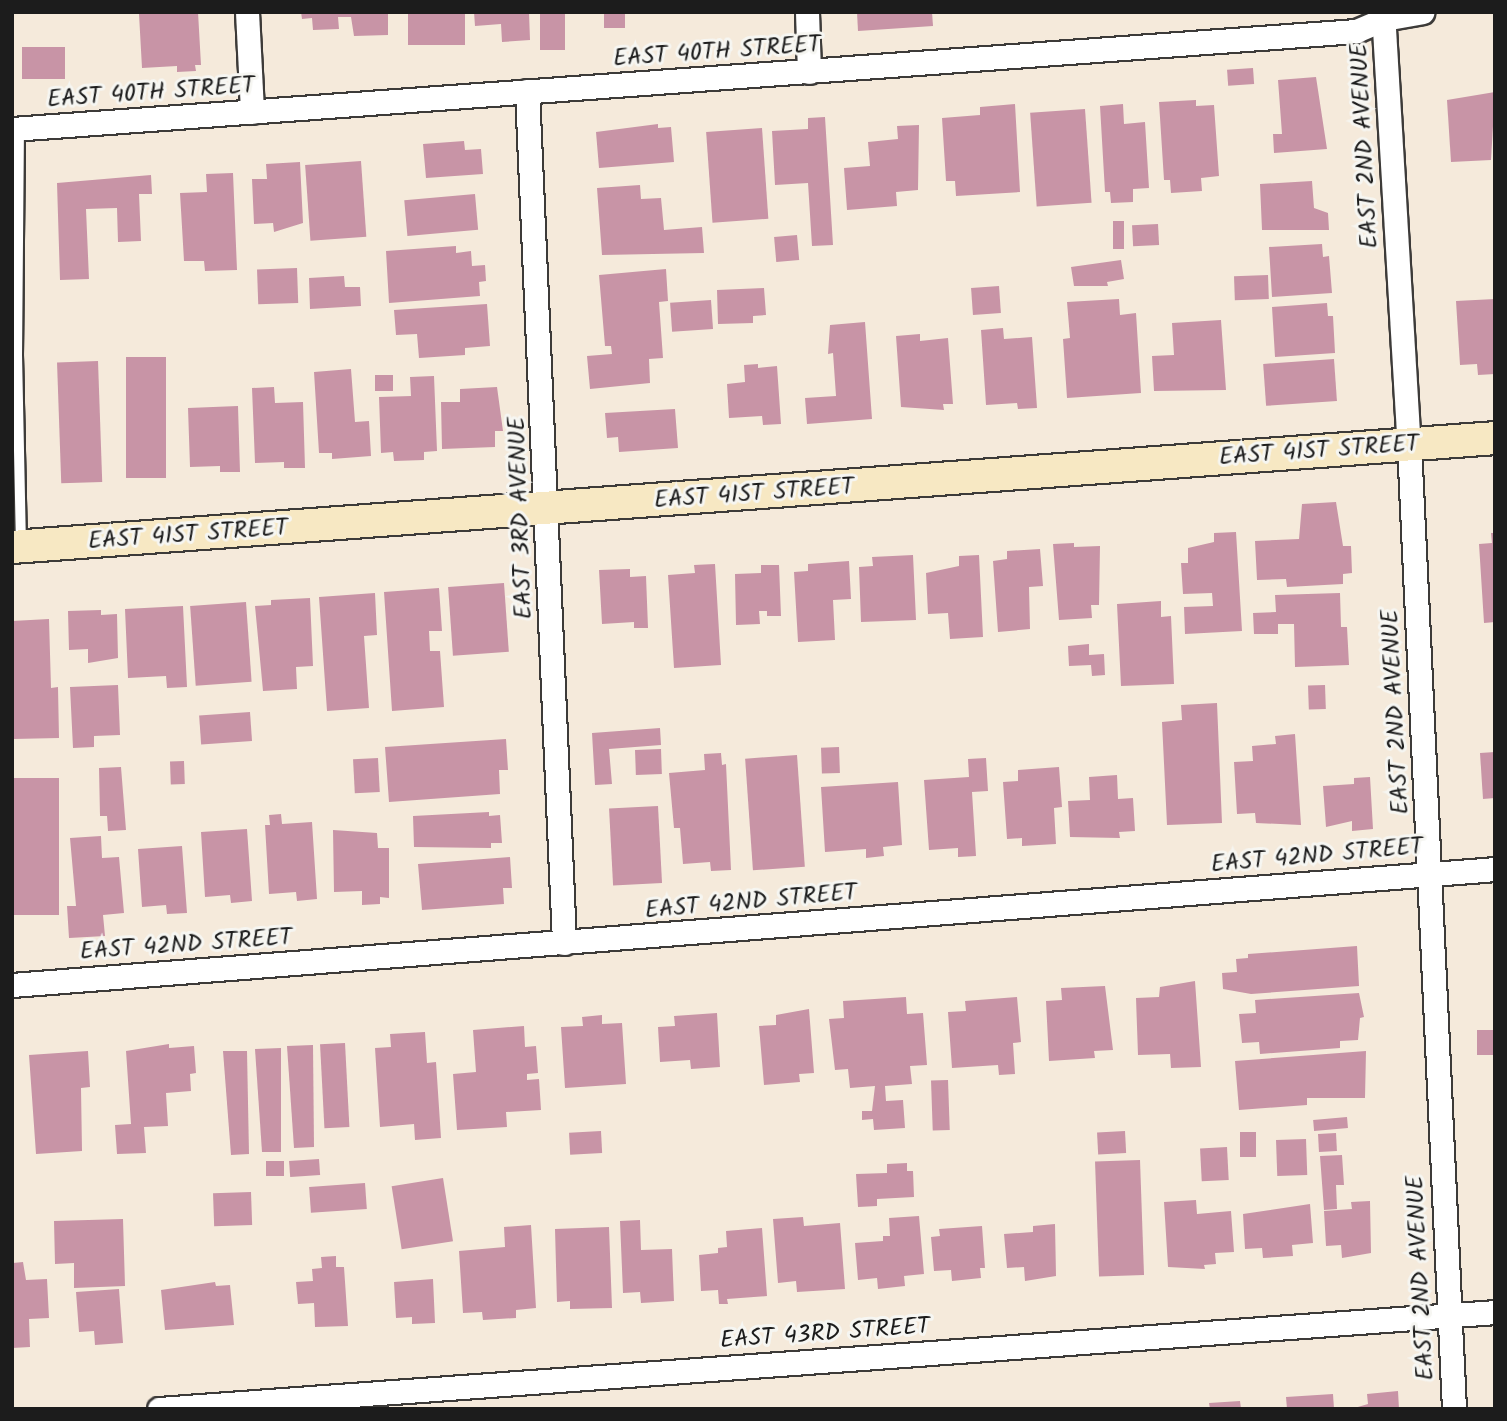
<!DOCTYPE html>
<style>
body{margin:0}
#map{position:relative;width:1507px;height:1421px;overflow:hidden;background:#f5eadb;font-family:Kalam,sans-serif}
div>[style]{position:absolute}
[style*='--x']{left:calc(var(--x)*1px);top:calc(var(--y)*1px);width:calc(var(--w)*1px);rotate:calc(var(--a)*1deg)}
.building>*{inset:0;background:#c894a6;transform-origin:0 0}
.roads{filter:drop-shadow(2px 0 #3d3b39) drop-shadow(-2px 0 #3d3b39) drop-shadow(0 2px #3d3b39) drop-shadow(0 -2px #3d3b39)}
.lane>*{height:10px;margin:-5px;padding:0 5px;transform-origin:5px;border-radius:5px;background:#fff}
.street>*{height:23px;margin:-11.5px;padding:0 11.5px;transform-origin:11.5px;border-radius:11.5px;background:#fff}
.secondary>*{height:32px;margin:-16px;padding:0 16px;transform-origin:16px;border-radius:16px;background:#f7e8c3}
span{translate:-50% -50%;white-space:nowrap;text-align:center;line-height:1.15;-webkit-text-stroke:6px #f6f6f2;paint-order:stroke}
.street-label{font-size:24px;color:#1c1c1c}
.frame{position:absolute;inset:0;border:14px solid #1c1c1c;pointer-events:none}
</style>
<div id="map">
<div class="building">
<i style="clip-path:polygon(198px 12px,201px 65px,195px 65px,196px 71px,177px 72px,177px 66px,142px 68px,139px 14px)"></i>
<i style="clip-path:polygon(301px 12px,388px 12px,388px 35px,354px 36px,351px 17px,338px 17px,339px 29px,313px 30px,312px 18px,302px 19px)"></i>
<i style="left:408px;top:12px;width:57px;height:33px"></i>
<i style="clip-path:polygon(474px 12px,529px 12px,530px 40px,502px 42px,501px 24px,475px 26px)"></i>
<i style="left:540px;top:12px;width:25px;height:38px"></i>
<i style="left:604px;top:12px;width:21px;height:16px"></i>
<i style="clip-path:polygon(857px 12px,932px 12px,933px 26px,858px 31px)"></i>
<i style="left:65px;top:47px;width:32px;height:43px;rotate:90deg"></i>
<i style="left:1253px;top:68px;width:16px;height:26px;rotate:86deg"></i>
<i style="clip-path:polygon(1316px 77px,1327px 149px,1274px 153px,1273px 134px,1282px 134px,1278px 80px)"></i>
<i style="clip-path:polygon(1495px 92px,1491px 160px,1451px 162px,1447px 100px)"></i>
<i style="clip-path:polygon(1196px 100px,1196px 106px,1214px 105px,1219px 176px,1201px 178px,1202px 191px,1171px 193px,1170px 180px,1164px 180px,1159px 102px)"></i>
<i style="clip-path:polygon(1015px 104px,1020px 192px,956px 196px,955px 181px,946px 181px,942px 118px,980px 115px,980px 107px)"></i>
<i style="clip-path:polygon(1123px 104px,1124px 124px,1145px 122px,1149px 188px,1133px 189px,1133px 202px,1111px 203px,1110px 192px,1105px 192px,1100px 106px)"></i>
<i style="left:1085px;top:109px;width:94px;height:55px;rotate:86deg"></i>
<i style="clip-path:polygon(825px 117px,833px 245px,812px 246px,808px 183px,775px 185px,772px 131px,808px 129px,808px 118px)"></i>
<i style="clip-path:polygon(658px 124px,658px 128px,671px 127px,674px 162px,599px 168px,596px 132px)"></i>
<i style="clip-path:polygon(919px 125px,918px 190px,896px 192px,897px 206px,847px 210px,844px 168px,870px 166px,868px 142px,898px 139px,897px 126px)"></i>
<i style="left:762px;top:128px;width:91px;height:56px;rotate:86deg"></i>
<i style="clip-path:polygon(464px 141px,465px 150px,481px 149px,483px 174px,426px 178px,423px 144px)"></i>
<i style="left:361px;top:161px;width:76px;height:56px;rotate:86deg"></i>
<i style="clip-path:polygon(300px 162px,303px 223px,274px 232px,273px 223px,254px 224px,252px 179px,267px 179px,266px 164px)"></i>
<i style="clip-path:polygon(233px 173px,237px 270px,205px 271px,204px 261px,184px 261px,180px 193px,207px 192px,206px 174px)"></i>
<i style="clip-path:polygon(151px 175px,152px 194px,139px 194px,141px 241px,118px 242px,117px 208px,86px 209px,89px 279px,60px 280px,57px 183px)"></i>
<i style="clip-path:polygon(1312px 181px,1314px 208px,1328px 213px,1329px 230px,1262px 230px,1260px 184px)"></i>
<i style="clip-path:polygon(640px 185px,641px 199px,661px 198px,664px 230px,702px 227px,704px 253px,602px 255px,597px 188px)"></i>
<i style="left:475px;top:194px;width:36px;height:71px;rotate:85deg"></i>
<i style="left:1113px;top:221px;width:11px;height:28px"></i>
<i style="left:1158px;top:224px;width:21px;height:26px;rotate:87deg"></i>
<i style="left:797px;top:235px;width:25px;height:23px;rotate:85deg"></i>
<i style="clip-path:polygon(1322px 244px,1323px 257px,1329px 256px,1332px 293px,1272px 297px,1269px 247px)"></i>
<i style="clip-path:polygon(456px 246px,456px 253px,471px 251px,472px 266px,485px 265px,486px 281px,479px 282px,480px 296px,389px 303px,386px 251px)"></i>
<i style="clip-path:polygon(1121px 260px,1124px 279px,1107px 282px,1108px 286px,1074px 286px,1071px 267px)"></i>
<i style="left:297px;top:268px;width:35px;height:40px;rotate:88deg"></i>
<i style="clip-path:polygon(666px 269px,668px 301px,659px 302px,663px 358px,649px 359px,650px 383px,590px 389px,587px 356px,612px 354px,611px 346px,605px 346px,599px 275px)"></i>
<i style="left:1268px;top:275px;width:24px;height:34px;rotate:88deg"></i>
<i style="clip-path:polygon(344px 276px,345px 287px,360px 287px,361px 306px,310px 309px,309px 278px)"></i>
<i style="left:999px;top:286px;width:27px;height:28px;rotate:86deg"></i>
<i style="clip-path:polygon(764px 288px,766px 315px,753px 316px,753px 323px,718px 324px,717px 290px)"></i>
<i style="clip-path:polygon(1119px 299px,1120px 315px,1136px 313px,1141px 393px,1067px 398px,1063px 339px,1070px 338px,1067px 302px)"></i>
<i style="clip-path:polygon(1495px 299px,1495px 374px,1478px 375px,1477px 364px,1460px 365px,1456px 301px)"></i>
<i style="left:711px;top:300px;width:29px;height:41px;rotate:86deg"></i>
<i style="clip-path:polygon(1327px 303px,1328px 316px,1333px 316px,1335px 353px,1275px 357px,1272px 307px)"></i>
<i style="clip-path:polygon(487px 304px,490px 346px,465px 348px,465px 355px,419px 358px,417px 334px,396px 335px,394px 310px)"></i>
<i style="clip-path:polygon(1221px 320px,1226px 390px,1154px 391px,1152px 356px,1174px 355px,1172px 323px)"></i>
<i style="clip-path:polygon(865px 322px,872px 419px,807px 424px,805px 398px,836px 396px,833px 353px,828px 354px,830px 325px)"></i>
<i style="clip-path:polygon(1003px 328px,1004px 339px,1032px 337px,1037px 408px,1018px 409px,1017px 403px,986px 405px,981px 330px)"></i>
<i style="clip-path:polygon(920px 334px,920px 341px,948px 338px,953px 404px,943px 404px,944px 410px,901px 407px,896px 336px)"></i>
<i style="left:126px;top:357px;width:40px;height:121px"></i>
<i style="left:1334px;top:359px;width:42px;height:71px;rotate:86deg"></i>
<i style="left:98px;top:361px;width:121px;height:41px;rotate:88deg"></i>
<i style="clip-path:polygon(758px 364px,758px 368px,777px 366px,781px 424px,763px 425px,762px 416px,729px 418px,727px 384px,745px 382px,744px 365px)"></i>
<i style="clip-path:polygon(351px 369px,355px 422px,369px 421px,371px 456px,332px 459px,332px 453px,319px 453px,314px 372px)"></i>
<i style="left:393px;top:375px;width:16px;height:18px;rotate:90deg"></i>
<i style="clip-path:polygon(434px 376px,437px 451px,424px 452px,424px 460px,394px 461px,393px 452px,381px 453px,379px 397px,411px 396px,410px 377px)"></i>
<i style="clip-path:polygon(274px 387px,275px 403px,303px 402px,305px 468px,284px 468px,284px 462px,255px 463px,252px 388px)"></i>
<i style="clip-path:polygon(497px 387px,503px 431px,495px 431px,495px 447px,442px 449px,441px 402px,460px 402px,460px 389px)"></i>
<i style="clip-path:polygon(238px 406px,240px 472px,220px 472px,220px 466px,190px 467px,188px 408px)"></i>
<i style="clip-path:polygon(675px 409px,678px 448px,619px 452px,618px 437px,607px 438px,605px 413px)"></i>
<i style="clip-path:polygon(1336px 502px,1343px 546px,1351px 546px,1352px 573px,1343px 574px,1343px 584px,1287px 587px,1286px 579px,1257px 580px,1255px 541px,1299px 539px,1302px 504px)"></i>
<i style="clip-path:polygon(1236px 532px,1242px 631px,1185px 634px,1184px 607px,1213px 606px,1212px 593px,1183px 594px,1181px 563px,1188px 563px,1188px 548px,1214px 542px,1214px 533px)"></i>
<i style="clip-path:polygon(1491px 533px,1495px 533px,1495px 622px,1484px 623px,1479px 544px,1492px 543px)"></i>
<i style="clip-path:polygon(1074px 543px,1074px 547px,1100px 546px,1099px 605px,1091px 605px,1092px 618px,1059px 620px,1053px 544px)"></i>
<i style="clip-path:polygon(1040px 549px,1043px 586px,1029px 587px,1030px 629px,998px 632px,993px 561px,1007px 559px,1007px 551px)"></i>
<i style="clip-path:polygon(913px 555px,916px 620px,861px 622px,859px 567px,873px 566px,872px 557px)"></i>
<i style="clip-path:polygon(979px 555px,983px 637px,950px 639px,948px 613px,928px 614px,926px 573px,959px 566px,959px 556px)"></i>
<i style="clip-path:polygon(849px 561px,851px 599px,833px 600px,835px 640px,798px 642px,794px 572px,808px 571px,808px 564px)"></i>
<i style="clip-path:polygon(715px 564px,721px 665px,674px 668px,668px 575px,695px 573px,694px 565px)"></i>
<i style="clip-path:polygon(761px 565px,779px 565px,781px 616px,767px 616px,767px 611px,759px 611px,760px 624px,736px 625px,735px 574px,761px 573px)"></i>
<i style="clip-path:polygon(630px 569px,630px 577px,646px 576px,648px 628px,634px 628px,634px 622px,602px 624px,599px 570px)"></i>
<i style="left:504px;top:583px;width:69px;height:56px;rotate:86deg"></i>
<i style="clip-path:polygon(439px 588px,442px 631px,429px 631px,430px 651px,440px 651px,444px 707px,392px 711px,384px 592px)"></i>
<i style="clip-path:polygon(375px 593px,377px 635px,364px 636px,369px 708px,327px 711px,319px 597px)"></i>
<i style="clip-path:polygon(1340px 593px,1341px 627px,1347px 627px,1349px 665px,1295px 667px,1294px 624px,1278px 624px,1278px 634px,1254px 634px,1253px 613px,1276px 612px,1275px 595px)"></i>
<i style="clip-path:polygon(310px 598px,313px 666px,296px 667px,297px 689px,263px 691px,255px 606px,271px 605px,271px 600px)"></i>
<i style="clip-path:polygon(1161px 601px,1161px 617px,1171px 616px,1174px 684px,1121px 686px,1117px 604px)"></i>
<i style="left:246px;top:602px;width:80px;height:56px;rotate:86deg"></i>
<i style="clip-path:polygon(183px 606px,187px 687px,167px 688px,166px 676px,128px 678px,125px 609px)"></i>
<i style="clip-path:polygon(101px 610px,101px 615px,117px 614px,118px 658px,88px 663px,88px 649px,69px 650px,68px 611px)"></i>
<i style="clip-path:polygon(49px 619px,51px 688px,58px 687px,59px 738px,13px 739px,12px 621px)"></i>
<i style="clip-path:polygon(1089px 644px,1089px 655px,1104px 654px,1105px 675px,1092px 676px,1091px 665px,1069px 666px,1068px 646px)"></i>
<i style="clip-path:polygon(118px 685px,120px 735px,94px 736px,94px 747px,73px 748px,70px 687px)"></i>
<i style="left:1325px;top:685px;width:24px;height:17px;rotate:88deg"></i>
<i style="clip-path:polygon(1217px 703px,1222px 823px,1167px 825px,1162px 722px,1182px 720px,1181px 705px)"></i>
<i style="left:250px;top:712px;width:29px;height:51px;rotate:86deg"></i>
<i style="clip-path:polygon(660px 728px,661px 745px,609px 749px,612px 784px,595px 785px,592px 733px)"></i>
<i style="clip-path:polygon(1295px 734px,1301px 825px,1256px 823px,1255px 813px,1237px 814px,1234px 762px,1253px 761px,1252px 746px,1276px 744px,1275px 736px)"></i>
<i style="clip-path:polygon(506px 739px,508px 770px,499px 770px,500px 794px,389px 802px,385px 747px)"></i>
<i style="left:839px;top:747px;width:26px;height:18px;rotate:88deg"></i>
<i style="left:661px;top:749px;width:25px;height:26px;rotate:88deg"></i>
<i style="clip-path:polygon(1495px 752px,1495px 798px,1483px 799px,1480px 753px)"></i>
<i style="clip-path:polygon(721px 753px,722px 765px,726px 764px,731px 870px,711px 871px,710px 862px,683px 864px,680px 828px,674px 828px,669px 773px,705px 770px,704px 754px)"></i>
<i style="left:797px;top:755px;width:112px;height:52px;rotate:86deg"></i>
<i style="left:378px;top:758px;width:34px;height:25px;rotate:87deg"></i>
<i style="clip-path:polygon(986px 758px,988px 791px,972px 792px,976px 856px,958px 857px,958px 848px,929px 850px,924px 780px,969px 777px,968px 759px)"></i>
<i style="left:184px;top:761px;width:23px;height:14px;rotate:88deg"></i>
<i style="clip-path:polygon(121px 767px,126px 830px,108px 831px,107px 816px,100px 816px,99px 768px)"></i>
<i style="clip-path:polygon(1059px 767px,1062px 807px,1054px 808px,1056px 844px,1022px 846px,1022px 838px,1007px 839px,1003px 782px,1018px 781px,1018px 770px)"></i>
<i style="clip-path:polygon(1117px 775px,1118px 799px,1133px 798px,1135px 831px,1119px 832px,1120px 838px,1070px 837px,1068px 801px,1090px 800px,1089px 777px)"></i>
<i style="clip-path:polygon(1370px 777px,1373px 829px,1352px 831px,1352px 821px,1326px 827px,1323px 786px,1354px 784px,1354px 778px)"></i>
<i style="left:12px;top:778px;width:47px;height:137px"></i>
<i style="clip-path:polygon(898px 782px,902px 845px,883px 847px,884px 856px,866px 858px,866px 849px,825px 852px,821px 787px)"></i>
<i style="left:658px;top:806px;width:77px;height:49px;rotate:87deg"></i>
<i style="clip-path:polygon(489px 812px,489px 816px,500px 815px,502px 843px,491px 843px,491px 848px,414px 847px,413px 816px)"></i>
<i style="clip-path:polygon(281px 814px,282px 824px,312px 822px,317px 899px,297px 901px,296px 892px,269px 894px,265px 825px,270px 825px,269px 815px)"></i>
<i style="clip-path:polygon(247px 829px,252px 901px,231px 903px,230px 895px,205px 897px,201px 832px)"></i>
<i style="clip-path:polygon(333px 830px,377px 833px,378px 848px,389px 848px,389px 898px,380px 897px,380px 904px,362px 905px,362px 891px,334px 892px)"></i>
<i style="clip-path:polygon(101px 836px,102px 858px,119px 857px,124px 913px,103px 915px,105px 936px,69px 938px,67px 906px,76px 906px,70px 838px)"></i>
<i style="clip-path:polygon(182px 846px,187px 913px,167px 914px,166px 905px,142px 907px,138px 849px)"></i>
<i style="clip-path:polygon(510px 857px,512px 888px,503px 888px,504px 904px,422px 910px,418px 864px)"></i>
<i style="clip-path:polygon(1357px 946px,1359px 986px,1251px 994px,1223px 989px,1222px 973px,1237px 972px,1236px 959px,1248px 958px,1248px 954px)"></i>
<i style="clip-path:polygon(1195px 981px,1201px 1067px,1171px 1068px,1170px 1054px,1138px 1055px,1136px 998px,1159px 997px,1160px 987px)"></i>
<i style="clip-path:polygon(1105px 986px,1113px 1050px,1094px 1051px,1095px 1058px,1049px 1061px,1046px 1001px,1062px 1000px,1061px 988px)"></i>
<i style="clip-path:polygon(1359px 993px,1364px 1017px,1360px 1018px,1358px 1040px,1340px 1041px,1340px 1048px,1260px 1054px,1259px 1042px,1242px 1043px,1239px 1014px,1256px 1013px,1255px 1000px)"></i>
<i style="clip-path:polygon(906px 997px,907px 1014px,923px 1013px,927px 1065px,910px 1066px,912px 1084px,885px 1086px,886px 1101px,903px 1100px,905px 1128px,874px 1130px,873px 1119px,862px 1120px,862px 1111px,872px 1111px,875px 1086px,850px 1088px,848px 1069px,835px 1070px,829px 1019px,844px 1018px,843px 1001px)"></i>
<i style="clip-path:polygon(1017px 997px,1021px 1042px,1013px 1043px,1015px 1074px,999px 1075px,998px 1065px,952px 1068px,948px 1012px,966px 1011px,965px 1001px)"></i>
<i style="clip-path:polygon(809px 1009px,814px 1073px,799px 1074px,800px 1082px,764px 1085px,759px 1026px,776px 1025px,776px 1015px)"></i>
<i style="clip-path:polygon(717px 1013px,720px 1067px,691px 1069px,690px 1060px,660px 1062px,658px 1027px,675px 1026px,674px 1016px)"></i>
<i style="clip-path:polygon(602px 1015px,602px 1024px,622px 1023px,626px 1084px,565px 1088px,561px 1027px,583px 1026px,582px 1017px)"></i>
<i style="clip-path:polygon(524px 1026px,525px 1047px,536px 1046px,538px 1073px,527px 1074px,527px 1080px,539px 1079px,541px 1110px,506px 1112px,507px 1127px,457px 1130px,453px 1074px,476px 1072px,473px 1030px)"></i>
<i style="left:1495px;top:1030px;width:25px;height:18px;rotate:90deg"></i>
<i style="clip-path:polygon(425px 1032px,427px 1063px,436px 1062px,441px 1138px,415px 1140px,414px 1124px,380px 1127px,375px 1048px,391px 1047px,390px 1034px)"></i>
<i style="left:345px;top:1043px;width:84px;height:25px;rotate:87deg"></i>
<i style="clip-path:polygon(169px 1044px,169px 1048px,194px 1046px,196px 1073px,190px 1074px,191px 1091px,166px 1093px,168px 1126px,144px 1127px,146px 1153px,117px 1154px,115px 1125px,131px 1124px,126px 1051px)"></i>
<i style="clip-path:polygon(313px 1045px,314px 1147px,294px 1148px,287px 1046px)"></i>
<i style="clip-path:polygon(281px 1048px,281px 1152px,262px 1152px,255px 1049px)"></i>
<i style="clip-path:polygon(88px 1051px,90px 1087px,81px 1088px,82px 1151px,36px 1154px,29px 1055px)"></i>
<i style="clip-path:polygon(223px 1051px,247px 1051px,249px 1154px,231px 1155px)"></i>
<i style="clip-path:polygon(1366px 1051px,1365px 1098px,1307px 1098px,1307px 1105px,1239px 1110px,1235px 1061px)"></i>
<i style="left:948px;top:1080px;width:50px;height:17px;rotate:88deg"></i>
<i style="left:1347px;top:1117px;width:11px;height:34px;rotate:85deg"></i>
<i style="left:601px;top:1131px;width:22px;height:32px;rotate:87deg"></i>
<i style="left:1125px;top:1131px;width:22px;height:28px;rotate:87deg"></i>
<i style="left:1240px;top:1132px;width:16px;height:25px"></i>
<i style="left:1336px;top:1133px;width:18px;height:18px;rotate:87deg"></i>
<i style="left:1306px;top:1139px;width:36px;height:30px;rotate:88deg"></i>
<i style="left:1227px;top:1147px;width:33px;height:27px;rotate:87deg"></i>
<i style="clip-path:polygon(1342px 1155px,1344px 1185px,1336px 1185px,1337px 1209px,1324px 1210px,1320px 1156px)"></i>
<i style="left:319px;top:1159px;width:16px;height:30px;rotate:86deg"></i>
<i style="left:1140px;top:1160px;width:115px;height:45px;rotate:88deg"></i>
<i style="left:284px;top:1161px;width:15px;height:18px;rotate:90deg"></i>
<i style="clip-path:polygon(907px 1163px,907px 1171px,913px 1171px,914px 1197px,877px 1199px,877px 1206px,858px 1207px,856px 1174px,887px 1173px,887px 1164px)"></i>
<i style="left:443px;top:1178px;width:64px;height:52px;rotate:81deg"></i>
<i style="left:365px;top:1183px;width:26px;height:56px;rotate:86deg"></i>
<i style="left:251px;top:1192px;width:33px;height:38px;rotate:88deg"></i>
<i style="clip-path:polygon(1196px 1200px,1197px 1214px,1231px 1211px,1234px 1252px,1215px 1253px,1216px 1264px,1204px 1265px,1205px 1269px,1168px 1267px,1164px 1202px)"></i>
<i style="clip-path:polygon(1370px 1201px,1371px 1253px,1342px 1258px,1341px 1245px,1326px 1246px,1324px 1211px,1352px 1209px,1351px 1202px)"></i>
<i style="clip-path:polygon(1310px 1204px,1313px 1243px,1292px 1245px,1293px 1256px,1263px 1258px,1262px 1248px,1245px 1249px,1243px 1214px)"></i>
<i style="clip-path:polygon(919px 1216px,924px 1274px,904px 1276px,905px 1286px,878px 1289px,877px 1278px,858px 1280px,855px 1243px,883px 1241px,883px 1236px,890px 1236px,889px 1218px)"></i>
<i style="clip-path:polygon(803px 1217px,804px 1226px,840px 1223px,845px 1289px,797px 1292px,796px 1281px,778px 1283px,773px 1219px)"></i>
<i style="clip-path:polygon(123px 1219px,125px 1286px,74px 1288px,74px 1263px,55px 1264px,54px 1221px)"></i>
<i style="clip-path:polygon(640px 1220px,641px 1250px,672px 1249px,674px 1301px,641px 1303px,640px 1292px,623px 1293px,620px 1221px)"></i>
<i style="clip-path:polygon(1055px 1224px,1056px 1276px,1025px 1281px,1024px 1267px,1007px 1268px,1004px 1234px,1033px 1232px,1033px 1226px)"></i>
<i style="clip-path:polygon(531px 1225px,536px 1308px,516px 1310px,516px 1318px,483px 1320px,482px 1312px,463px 1313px,459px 1251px,505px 1247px,504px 1227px)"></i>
<i style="clip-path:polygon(982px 1226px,985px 1268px,980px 1268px,981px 1278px,952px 1281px,951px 1270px,934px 1271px,931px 1237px,940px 1236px,939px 1229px)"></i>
<i style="clip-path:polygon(609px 1227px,612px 1308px,570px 1309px,570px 1301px,557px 1302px,555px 1229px)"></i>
<i style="clip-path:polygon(762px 1228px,767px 1296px,727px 1299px,728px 1304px,719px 1304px,718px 1290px,701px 1291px,699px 1255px,718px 1253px,718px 1248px,727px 1247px,726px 1231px)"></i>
<i style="clip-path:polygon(336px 1256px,336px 1267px,344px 1267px,348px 1326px,315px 1327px,314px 1303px,298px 1304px,296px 1282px,313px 1281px,312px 1269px,322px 1268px,321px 1257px)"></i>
<i style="clip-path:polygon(23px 1262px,26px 1280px,47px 1279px,49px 1318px,29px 1319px,30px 1347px,12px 1348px,13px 1263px)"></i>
<i style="clip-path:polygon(433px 1279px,435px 1323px,412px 1324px,412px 1317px,396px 1318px,394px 1282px)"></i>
<i style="clip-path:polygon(215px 1282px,216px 1286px,230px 1285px,234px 1325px,165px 1330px,161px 1290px)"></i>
<i style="clip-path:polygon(119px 1289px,123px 1343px,95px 1345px,94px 1331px,79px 1332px,76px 1292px)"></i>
<i style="clip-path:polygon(1398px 1391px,1399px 1409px,1351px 1409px,1368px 1404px,1367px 1394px)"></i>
<i style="clip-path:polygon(1333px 1394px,1334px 1409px,1287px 1409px,1286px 1397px)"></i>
<i style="clip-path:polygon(1240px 1401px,1241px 1409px,1210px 1409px,1209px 1403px)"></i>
</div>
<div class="roads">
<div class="lane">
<i style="--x:12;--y:355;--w:5;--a:0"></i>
<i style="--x:17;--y:355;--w:227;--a:-89.5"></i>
<i style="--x:17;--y:355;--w:189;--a:88.8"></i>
</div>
<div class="street">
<i style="--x:247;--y:12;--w:100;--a:87.1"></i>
<i style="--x:807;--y:12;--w:60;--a:88.1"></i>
<i style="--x:1383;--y:12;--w:433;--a:86.6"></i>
<i style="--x:1409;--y:444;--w:966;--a:87.33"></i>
<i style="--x:527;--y:91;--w:853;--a:87.51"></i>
<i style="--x:12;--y:129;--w:1348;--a:-4.17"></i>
<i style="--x:1356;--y:31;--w:30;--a:-23"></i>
<i style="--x:1384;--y:19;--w:39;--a:-10"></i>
<i style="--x:12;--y:985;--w:1488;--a:-4.47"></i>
<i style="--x:159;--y:1409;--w:1340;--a:-4.15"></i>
</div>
<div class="secondary">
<i style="--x:12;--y:547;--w:1487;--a:-4.2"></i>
</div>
</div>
<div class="street-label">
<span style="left:717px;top:52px;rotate:-4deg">EAST 40TH STREET</span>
<span style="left:151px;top:93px;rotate:-4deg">EAST 40TH STREET</span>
<span style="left:1365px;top:146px;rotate:-93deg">EAST 2ND AVENUE</span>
<span style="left:1319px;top:451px;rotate:-4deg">EAST 41ST STREET</span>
<span style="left:754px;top:494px;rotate:-4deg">EAST 41ST STREET</span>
<span style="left:521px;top:518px;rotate:-92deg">EAST 3RD AVENUE</span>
<span style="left:188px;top:535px;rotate:-4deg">EAST 41ST STREET</span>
<span style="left:1396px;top:712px;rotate:-93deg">EAST 2ND AVENUE</span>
<span style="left:1317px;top:856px;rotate:-5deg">EAST 42ND STREET</span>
<span style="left:751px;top:902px;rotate:-5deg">EAST 42ND STREET</span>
<span style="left:186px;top:945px;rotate:-4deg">EAST 42ND STREET</span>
<span style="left:1421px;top:1278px;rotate:-93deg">EAST 2ND AVENUE</span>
<span style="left:825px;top:1334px;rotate:-4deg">EAST 43RD STREET</span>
</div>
<div class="frame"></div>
</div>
